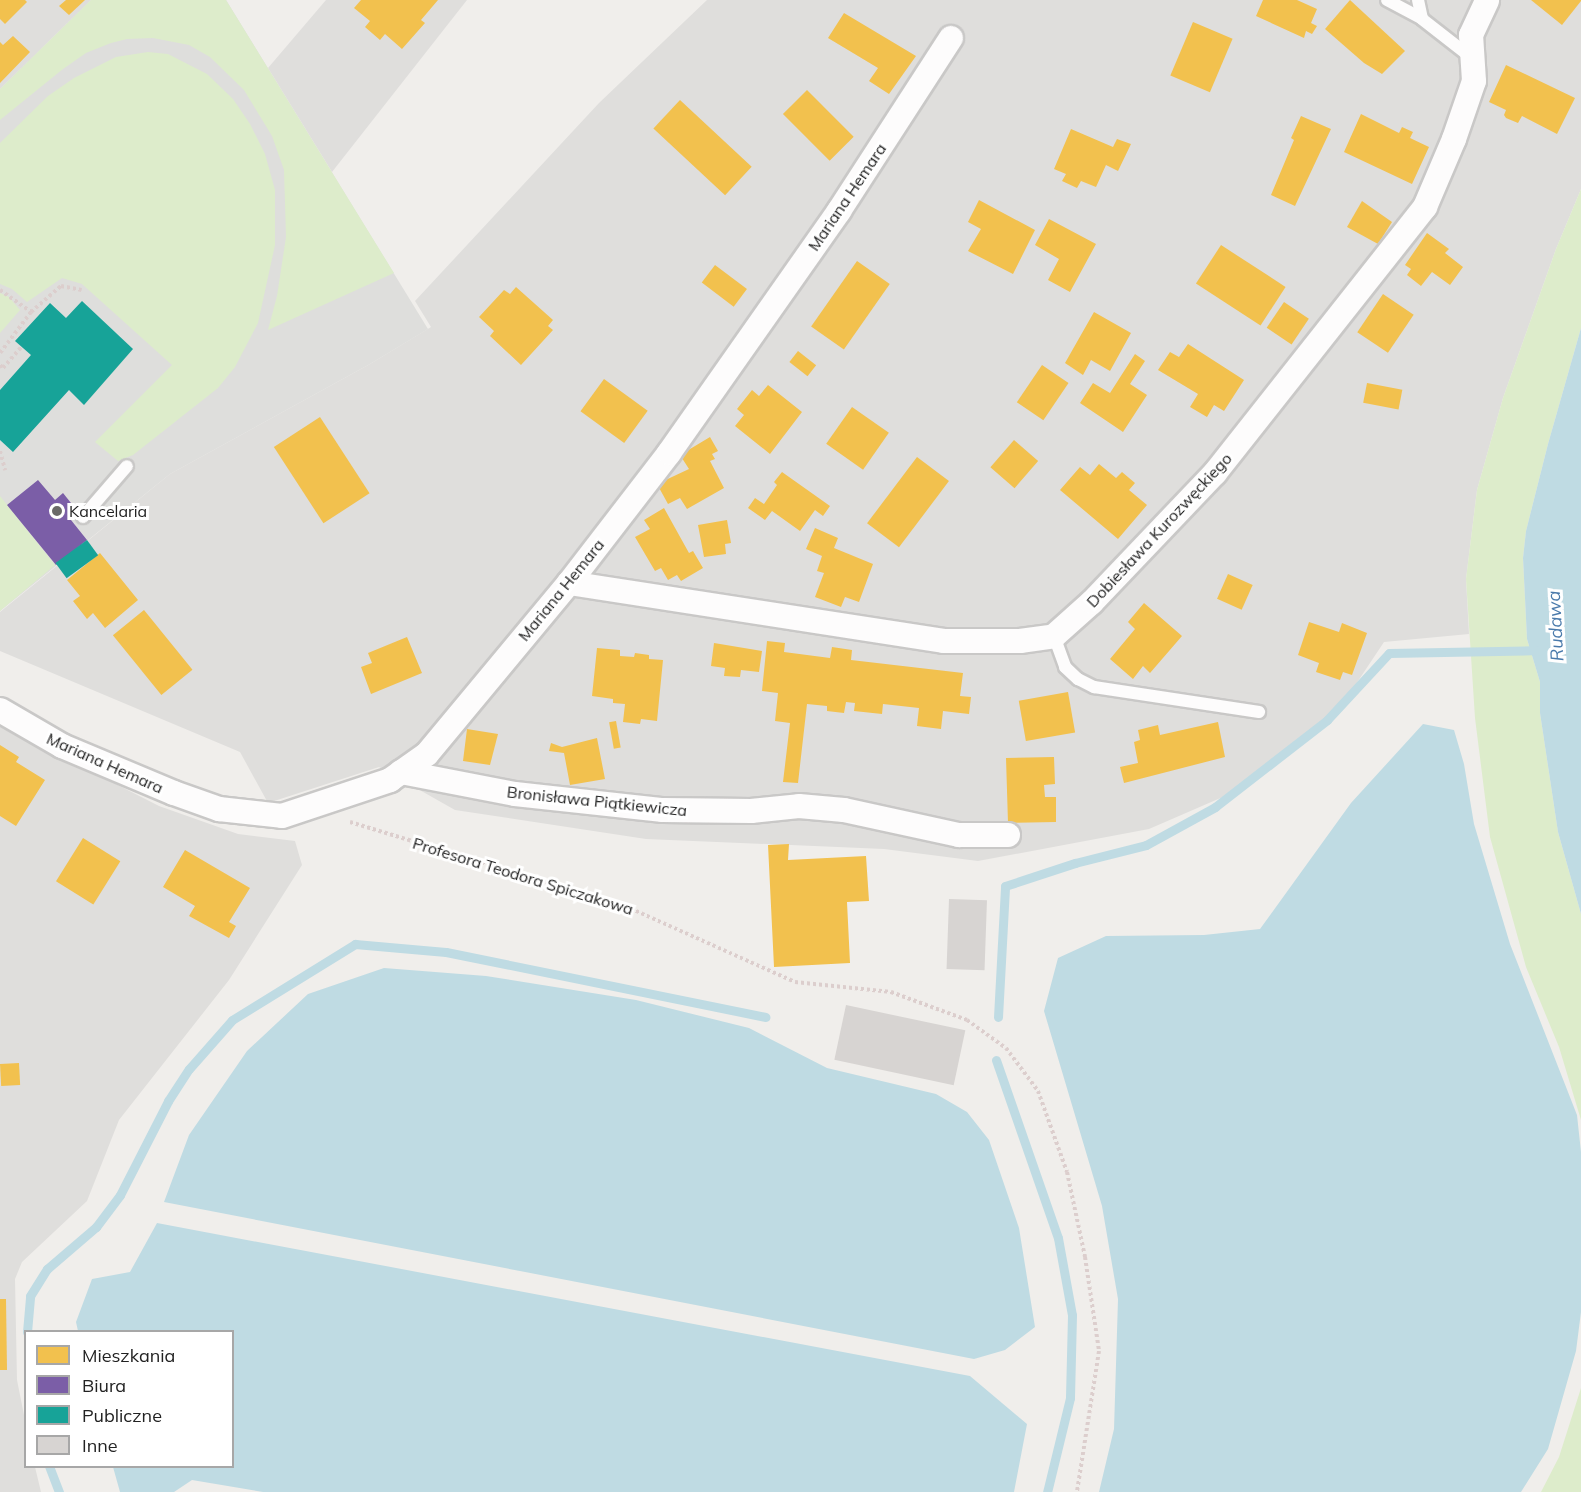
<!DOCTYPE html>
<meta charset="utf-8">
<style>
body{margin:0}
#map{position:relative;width:1581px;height:1492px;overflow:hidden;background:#f0eeeb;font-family:Mulish,sans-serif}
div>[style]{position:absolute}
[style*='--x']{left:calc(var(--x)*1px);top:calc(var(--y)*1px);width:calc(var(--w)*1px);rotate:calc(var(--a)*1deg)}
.residential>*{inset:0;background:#dfdedc}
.religious>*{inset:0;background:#dededc}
.grass>*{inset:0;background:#ddeccb}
.water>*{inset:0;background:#bfdbe3}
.homes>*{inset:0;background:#f2c14e;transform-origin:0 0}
.offices>*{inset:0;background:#7b5ea7}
.public>*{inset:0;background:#17a398;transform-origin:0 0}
.stream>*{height:9px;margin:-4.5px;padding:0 4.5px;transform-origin:4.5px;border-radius:4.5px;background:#bfdbe3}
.building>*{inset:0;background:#d7d4d2;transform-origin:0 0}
.path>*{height:4px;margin-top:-2px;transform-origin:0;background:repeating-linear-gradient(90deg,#dccecd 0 3px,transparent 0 6px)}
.roads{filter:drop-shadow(2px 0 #c9c8c7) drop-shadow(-2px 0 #c9c8c7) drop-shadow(0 2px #c9c8c7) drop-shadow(0 -2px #c9c8c7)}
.service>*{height:12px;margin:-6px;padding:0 6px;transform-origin:6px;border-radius:6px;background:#fdfcfc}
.minor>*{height:24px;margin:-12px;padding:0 12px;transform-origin:12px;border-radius:12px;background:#fdfcfc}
.dots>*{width:16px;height:16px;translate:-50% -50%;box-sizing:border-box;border:3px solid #fff;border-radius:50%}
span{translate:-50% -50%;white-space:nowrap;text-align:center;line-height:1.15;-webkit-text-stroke:6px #fff;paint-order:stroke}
.street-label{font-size:16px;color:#222}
.poi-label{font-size:16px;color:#222}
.left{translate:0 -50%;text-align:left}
.water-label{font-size:18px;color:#4a7aab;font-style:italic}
.legend{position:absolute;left:24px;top:1330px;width:210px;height:138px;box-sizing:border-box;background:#fff;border:2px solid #a7a7a7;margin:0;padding:8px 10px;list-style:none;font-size:18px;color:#222}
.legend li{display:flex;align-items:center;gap:12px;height:30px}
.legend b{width:30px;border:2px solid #a7a7a7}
</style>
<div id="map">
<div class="residential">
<i style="clip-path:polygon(0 0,91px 0,0 89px)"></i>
<i style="clip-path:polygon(326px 0,467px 0,332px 172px,268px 68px)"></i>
<i style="clip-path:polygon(707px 0,1581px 0,1581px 189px,1556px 249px,1503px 398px,1477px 490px,1466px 579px,1469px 634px,1384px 642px,1338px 711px,1232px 793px,1149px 829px,978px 861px,884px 849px,646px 839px,455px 810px,379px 767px,268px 803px,240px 752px,0 651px,0 612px,170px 474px,370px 364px,431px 327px,415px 301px,599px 103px)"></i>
<i style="clip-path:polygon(0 725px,159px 806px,238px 834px,295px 841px,302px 865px,229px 980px,119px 1120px,87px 1201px,22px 1262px,15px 1279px,17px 1380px,25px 1420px,26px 1466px,35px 1467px,41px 1492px,0 1492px)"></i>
</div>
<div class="religious">
<i style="clip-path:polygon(91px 0,226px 0,428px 329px,370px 364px,170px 474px,0 611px,0 89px)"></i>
</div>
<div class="grass">
<i style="clip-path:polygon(91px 0,226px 0,394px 273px,268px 330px,277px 296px,286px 237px,284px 170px,272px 136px,244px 90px,210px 57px,189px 45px,153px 38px,127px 39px,111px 43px,86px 53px,63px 69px,0 120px,0 89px)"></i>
<i style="clip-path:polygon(148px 52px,168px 54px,207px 74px,233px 99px,250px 124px,265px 154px,275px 190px,275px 245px,258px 323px,235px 367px,218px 388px,133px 455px,118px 461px,95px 442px,172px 365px,82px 284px,62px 278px,27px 302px,12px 289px,0 284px,0 143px,48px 96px,74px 78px,116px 57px)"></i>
<i style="clip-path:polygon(1581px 189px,1581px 328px,1548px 444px,1526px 531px,1523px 558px,1527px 639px,1540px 682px,1540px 713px,1558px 832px,1581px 914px,1581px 1120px,1559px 1047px,1526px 967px,1490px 837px,1475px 718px,1466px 579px,1477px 490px,1503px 398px,1556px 249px)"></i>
<i style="clip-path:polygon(0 293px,9px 297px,20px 310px,0 333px)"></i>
<i style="clip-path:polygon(0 496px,55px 565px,0 611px)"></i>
<i style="clip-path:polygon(1581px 1388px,1581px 1492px,1541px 1492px,1559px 1457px)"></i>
</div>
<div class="water">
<i style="clip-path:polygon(1581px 328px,1581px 914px,1558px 832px,1540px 713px,1540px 682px,1527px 639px,1523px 558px,1526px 531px,1548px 444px)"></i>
<i style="clip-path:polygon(1423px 724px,1454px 730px,1464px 764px,1474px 824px,1510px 944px,1577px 1115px,1581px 1152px,1581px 1312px,1576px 1351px,1548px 1449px,1521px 1492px,1099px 1492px,1114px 1429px,1118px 1299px,1102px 1206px,1044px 1011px,1058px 958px,1106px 936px,1204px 935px,1260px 929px,1351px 803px)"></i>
<i style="clip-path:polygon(384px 968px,486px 976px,636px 1000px,749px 1028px,827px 1068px,936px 1094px,967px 1112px,989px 1140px,1019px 1228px,1035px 1327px,1005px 1350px,974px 1359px,164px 1202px,189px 1135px,247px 1051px,308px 994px)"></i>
<i style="clip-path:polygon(157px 1223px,970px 1376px,1027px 1424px,1014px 1492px,263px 1492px,192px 1480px,174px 1492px,120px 1492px,113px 1467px,232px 1466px,232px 1332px,78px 1331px,76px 1322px,92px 1279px,130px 1272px)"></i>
</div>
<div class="homes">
<i style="clip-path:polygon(0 0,25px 0,27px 2px,5px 24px,0 19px)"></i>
<i style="clip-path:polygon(66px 0,85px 0,69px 15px,59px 6px)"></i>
<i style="clip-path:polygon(361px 0,438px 0,421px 20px,425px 23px,402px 49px,385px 34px,380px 40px,365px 27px,370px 21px,354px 8px)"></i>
<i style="clip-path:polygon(1263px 0,1297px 0,1317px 9px,1311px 23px,1317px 26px,1312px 34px,1306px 31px,1304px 38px,1256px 16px)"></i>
<i style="clip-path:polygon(1350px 0,1405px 51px,1382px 74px,1364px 63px,1325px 29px)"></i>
<i style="clip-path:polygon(1531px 0,1581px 0,1581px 1px,1562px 25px)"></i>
<i style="clip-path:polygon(844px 13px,916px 56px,889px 94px,869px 81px,878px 68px,828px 38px)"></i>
<i style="left:1193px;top:22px;width:43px;height:58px;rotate:23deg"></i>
<i style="clip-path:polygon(13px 36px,30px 52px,0 83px,0 42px,3px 45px)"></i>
<i style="clip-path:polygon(1506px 65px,1575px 98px,1557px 134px,1522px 116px,1518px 123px,1506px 118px,1504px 115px,1506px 110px,1489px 102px)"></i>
<i style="left:807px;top:90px;width:66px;height:34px;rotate:45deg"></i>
<i style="left:680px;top:100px;width:98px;height:39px;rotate:43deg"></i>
<i style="clip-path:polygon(1361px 114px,1399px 133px,1402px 127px,1413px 132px,1410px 138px,1429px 147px,1412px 184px,1344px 152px)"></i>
<i style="clip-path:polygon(1301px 116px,1331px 129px,1295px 206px,1271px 195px,1294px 140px,1291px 138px)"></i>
<i style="clip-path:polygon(1071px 129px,1113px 147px,1117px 139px,1131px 144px,1118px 171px,1106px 165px,1096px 187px,1081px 181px,1077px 188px,1062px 181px,1066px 174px,1054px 169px)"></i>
<i style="clip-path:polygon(979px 200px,1035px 230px,1013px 274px,968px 251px,981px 229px,968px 222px)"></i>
<i style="clip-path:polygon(1362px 201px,1392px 222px,1378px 244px,1347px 227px)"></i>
<i style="clip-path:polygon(1049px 219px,1096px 244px,1070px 292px,1048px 280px,1059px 259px,1035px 245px)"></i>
<i style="clip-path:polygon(1427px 233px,1449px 249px,1445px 253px,1463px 267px,1450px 285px,1432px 272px,1421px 286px,1407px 275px,1411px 269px,1405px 265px)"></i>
<i style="left:1221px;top:245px;width:77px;height:46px;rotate:33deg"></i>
<i style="left:857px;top:261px;width:40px;height:80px;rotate:35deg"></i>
<i style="left:715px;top:265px;width:40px;height:22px;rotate:37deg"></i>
<i style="clip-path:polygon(516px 287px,553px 320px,548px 326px,553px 330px,521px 365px,490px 336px,494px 331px,479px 317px,504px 290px,510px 294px)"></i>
<i style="left:1383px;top:294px;width:37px;height:46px;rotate:34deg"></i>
<i style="left:1284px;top:302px;width:30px;height:31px;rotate:34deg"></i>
<i style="clip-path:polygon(1094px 312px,1131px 333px,1110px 371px,1091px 360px,1083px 375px,1065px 363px)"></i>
<i style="clip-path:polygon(1188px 344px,1244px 380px,1224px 411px,1214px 405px,1207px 417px,1190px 407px,1198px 394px,1158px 370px,1170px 352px,1179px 357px)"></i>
<i style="left:798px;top:351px;width:23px;height:14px;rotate:38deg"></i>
<i style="clip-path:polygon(1135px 354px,1145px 361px,1130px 384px,1147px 395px,1123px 432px,1080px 403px,1093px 383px,1110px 393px)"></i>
<i style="left:1042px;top:365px;width:32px;height:45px;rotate:34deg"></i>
<i style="left:604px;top:379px;width:54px;height:40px;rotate:36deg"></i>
<i style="left:1367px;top:383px;width:36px;height:20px;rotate:11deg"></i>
<i style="clip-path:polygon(768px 385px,802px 412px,770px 454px,735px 426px,744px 415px,737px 409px,752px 390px,759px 396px)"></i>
<i style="left:852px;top:407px;width:45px;height:45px;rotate:35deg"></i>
<i style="left:320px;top:417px;width:91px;height:55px;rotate:57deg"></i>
<i style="clip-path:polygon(710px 437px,718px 451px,712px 454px,715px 459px,710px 461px,724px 488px,687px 509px,680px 498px,668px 504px,657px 484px,689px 469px,680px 455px)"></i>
<i style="left:1014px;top:440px;width:32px;height:36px;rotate:41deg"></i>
<i style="left:917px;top:457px;width:40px;height:83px;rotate:37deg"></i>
<i style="clip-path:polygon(1099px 464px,1116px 478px,1122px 472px,1135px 483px,1129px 490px,1147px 505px,1118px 539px,1060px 490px,1080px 467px,1090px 475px)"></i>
<i style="clip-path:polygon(782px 472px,830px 506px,823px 516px,815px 510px,800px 531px,772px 511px,765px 520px,748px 508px,755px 498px,764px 504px,777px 485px,774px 482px)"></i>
<i style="clip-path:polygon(664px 508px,689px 553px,693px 551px,703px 568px,681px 581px,677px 575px,668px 580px,661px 568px,655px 571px,635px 537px,650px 529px,644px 520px)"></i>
<i style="clip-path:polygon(727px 520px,731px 543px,725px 544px,726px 554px,704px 557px,698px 525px)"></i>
<i style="clip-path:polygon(815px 528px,838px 538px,834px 548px,873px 564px,859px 602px,845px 597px,841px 607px,815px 597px,824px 573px,817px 571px,822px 556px,806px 549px)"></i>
<i style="clip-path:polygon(100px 553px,138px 600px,105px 628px,93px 613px,87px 619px,73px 601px,80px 596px,67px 580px)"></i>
<i style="left:1228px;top:574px;width:27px;height:27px;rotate:24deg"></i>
<i style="clip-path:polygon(1144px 603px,1182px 636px,1150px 673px,1143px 666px,1133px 679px,1110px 659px,1135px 629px,1128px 622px)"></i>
<i style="left:144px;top:610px;width:77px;height:40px;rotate:51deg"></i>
<i style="clip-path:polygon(1309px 622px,1339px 632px,1342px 623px,1367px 633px,1352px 675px,1343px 672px,1340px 680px,1316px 672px,1319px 663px,1298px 655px)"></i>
<i style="clip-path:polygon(407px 637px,422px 673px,371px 694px,361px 667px,372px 663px,368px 653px)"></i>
<i style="clip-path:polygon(767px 641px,785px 643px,784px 652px,830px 658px,832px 647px,852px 650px,851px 660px,963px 673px,960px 696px,971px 697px,969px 714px,943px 711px,941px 729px,917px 726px,919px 708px,883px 704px,882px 714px,854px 711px,855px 703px,846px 702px,844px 713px,827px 711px,827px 706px,807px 704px,798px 783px,783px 782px,790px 723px,775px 721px,778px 693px,762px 691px)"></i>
<i style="clip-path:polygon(714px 643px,762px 651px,759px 672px,741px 670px,740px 677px,724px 676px,725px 668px,711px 666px)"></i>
<i style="clip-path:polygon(597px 648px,620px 650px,620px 656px,634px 657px,635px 653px,649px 655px,649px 659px,663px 660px,657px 721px,641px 719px,640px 724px,623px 722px,625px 704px,613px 703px,613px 699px,592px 696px)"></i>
<i style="left:1068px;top:692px;width:41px;height:50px;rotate:80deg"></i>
<i style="left:616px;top:721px;width:27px;height:7px;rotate:80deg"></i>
<i style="clip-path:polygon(1218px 722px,1225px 757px,1124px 783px,1120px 767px,1138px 763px,1134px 742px,1140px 740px,1138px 730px,1158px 725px,1160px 735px)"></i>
<i style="clip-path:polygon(467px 729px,498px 734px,490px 765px,463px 761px)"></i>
<i style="clip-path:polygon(597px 738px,605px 779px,570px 785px,564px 753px,549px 751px,551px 743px,562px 747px)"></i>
<i style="clip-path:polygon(0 745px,19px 757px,16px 762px,45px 780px,16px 826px,0 816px)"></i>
<i style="clip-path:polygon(1054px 757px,1055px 784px,1044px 785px,1045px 797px,1056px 797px,1056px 822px,1008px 823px,1006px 758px)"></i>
<i style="left:83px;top:838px;width:44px;height:51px;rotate:32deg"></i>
<i style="clip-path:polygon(789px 844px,788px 860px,866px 856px,869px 901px,847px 902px,850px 963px,774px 967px,768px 845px)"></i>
<i style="clip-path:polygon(185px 850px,250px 888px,229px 922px,236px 926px,229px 938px,189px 916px,195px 906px,163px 887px)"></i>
<i style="left:19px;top:1063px;width:22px;height:19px;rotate:87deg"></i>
<i style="clip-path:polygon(0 1299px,6px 1299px,7px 1370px,0 1370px)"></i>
</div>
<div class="offices">
<i style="clip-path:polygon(38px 480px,55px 500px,63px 493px,79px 513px,71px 520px,87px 540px,56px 565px,7px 505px)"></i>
</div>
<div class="public">
<i style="clip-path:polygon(82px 301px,133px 349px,84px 405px,69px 390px,13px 452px,0 440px,0 390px,31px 355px,15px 341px,50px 303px,66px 318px)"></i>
<i style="left:87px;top:540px;width:19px;height:39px;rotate:54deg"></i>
</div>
<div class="stream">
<i style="--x:998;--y:1017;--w:131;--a:-86.9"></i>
<i style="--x:1005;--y:886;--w:74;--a:-18.2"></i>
<i style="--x:1075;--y:863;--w:73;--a:-14.2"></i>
<i style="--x:1146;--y:845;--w:79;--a:-28.8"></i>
<i style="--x:1215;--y:807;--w:142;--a:-37.8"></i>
<i style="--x:1327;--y:720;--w:91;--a:-47.2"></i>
<i style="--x:1389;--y:653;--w:152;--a:-1.1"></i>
<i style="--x:996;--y:1060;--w:188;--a:70.8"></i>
<i style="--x:1058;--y:1238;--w:78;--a:79.7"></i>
<i style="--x:1072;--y:1315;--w:83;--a:91.4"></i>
<i style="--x:1070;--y:1398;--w:97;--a:103.7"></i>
<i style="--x:27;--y:1332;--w:36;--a:-85"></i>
<i style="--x:30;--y:1296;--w:32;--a:-58"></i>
<i style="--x:47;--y:1269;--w:65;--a:-40.6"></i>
<i style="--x:96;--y:1227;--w:40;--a:-53"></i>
<i style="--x:120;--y:1195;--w:106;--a:-62.9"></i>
<i style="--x:168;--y:1101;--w:38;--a:-57"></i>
<i style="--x:189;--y:1069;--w:65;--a:-48.7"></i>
<i style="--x:232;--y:1020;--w:145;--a:-31.7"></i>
<i style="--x:355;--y:944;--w:91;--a:5"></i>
<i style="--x:446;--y:952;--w:326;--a:11.5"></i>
<i style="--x:49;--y:1466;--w:28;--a:69"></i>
</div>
<div class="building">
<i style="left:949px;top:899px;width:38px;height:70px;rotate:2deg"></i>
<i style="left:846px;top:1005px;width:122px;height:56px;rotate:12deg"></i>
</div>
<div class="path">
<i style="--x:0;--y:290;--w:38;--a:35"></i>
<i style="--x:31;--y:312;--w:51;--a:127.1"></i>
<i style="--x:31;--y:312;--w:40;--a:-41"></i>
<i style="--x:61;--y:286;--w:21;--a:11"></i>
<i style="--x:0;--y:365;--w:4;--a:45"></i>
<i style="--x:3;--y:368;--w:28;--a:-49"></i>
<i style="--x:0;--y:451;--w:20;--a:75"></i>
<i style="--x:350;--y:822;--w:288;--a:17"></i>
<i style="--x:625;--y:906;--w:186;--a:24.1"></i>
<i style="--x:795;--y:982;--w:97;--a:5.9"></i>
<i style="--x:891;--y:992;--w:81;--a:20.2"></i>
<i style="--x:967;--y:1020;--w:48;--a:35.7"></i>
<i style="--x:1006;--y:1048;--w:54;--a:53.3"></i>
<i style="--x:1038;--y:1091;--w:86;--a:70.3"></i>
<i style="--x:1067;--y:1172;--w:87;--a:78"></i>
<i style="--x:1085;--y:1257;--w:95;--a:81.5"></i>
<i style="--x:1099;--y:1351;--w:143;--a:98.9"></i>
</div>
<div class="roads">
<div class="service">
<i style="--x:1387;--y:0;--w:40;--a:28"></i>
<i style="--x:1422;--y:19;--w:63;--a:38"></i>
<i style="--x:1418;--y:0;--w:19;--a:78"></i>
<i style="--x:83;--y:517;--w:67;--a:-49.2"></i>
<i style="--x:1054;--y:636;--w:33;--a:70"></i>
<i style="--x:1065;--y:667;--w:18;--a:43"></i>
<i style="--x:1078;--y:679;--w:18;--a:27"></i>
<i style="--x:1094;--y:687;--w:167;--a:8.6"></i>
</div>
<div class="minor">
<i style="--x:569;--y:583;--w:379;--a:8.8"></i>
<i style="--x:944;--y:641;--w:76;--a:0"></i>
<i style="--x:1020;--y:641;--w:34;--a:-8"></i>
<i style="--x:1054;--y:636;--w:51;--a:-41.8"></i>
<i style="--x:1092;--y:602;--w:178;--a:-46.4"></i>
<i style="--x:1215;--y:473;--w:339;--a:-51.7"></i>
<i style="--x:1425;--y:207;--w:74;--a:-66.9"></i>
<i style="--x:1454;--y:139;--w:61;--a:-71"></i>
<i style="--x:1474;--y:81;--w:46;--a:-93.7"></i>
<i style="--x:1471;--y:35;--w:38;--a:-65"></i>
<i style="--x:0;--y:710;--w:72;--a:30.1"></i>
<i style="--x:62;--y:746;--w:121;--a:22.8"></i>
<i style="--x:174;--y:793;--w:48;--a:19.6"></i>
<i style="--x:219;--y:809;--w:63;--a:6.3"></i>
<i style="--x:282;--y:816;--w:114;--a:-18.4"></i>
<i style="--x:390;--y:780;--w:45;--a:-35.1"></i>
<i style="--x:427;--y:754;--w:222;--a:-50.3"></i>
<i style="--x:569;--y:583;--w:164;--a:-52.4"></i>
<i style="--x:669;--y:453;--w:296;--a:-54.9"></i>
<i style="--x:839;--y:211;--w:206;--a:-57.1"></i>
<i style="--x:401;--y:772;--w:116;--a:10.9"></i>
<i style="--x:515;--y:794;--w:149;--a:6.2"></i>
<i style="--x:663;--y:810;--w:88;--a:0.7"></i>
<i style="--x:751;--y:811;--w:48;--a:-5.9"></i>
<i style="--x:799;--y:806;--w:45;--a:5.1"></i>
<i style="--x:844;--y:810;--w:118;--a:12.3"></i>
<i style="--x:959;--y:835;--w:49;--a:0"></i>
</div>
</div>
<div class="dots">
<i style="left:57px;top:511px;background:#6a6968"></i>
</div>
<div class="street-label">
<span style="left:847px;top:197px;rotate:-56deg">Mariana Hemara</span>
<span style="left:1159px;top:530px;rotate:-47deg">Dobiesława Kurozwęckiego</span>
<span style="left:561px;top:590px;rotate:-51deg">Mariana Hemara</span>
<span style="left:105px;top:763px;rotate:24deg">Mariana Hemara</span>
<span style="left:597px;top:801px;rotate:6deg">Bronisława Piątkiewicza</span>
<span style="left:523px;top:876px;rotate:17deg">Profesora Teodora Spiczakowa</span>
</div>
<div class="poi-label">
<span class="left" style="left:69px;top:511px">Kancelaria</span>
</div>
<div class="water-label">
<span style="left:1556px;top:626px;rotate:-93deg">Rudawa</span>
</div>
<ul class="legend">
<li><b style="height:16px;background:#f2c14e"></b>Mieszkania</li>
<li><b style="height:16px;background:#7b5ea7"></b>Biura</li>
<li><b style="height:16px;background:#17a398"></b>Publiczne</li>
<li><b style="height:16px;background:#d7d4d2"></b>Inne</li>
</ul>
</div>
